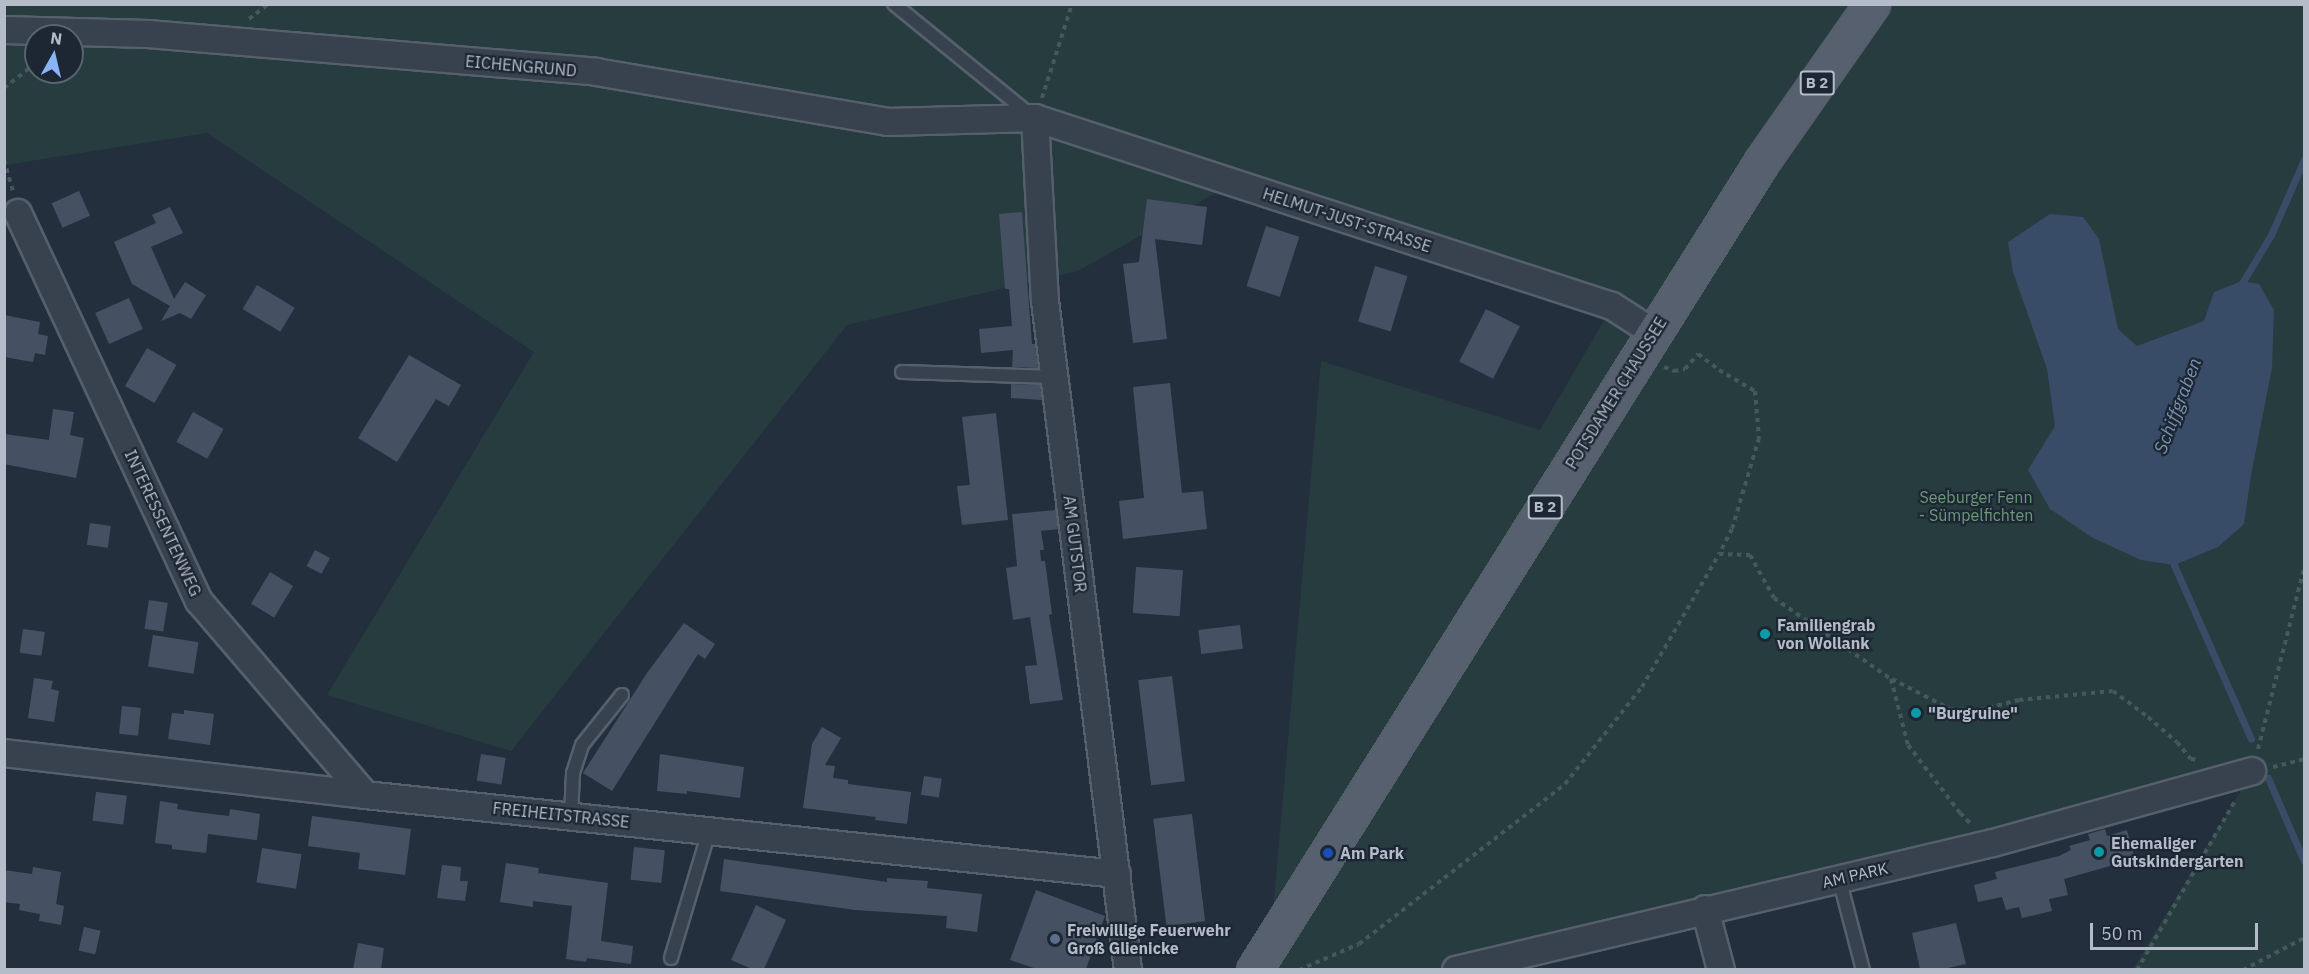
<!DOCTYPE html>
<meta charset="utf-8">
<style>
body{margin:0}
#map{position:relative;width:2309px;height:974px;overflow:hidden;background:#242f3e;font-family:"IBM Plex Sans",sans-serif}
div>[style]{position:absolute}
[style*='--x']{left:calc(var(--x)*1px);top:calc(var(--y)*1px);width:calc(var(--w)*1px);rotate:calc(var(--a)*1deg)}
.green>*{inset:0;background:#263c3f}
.water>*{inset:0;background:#394c67}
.stream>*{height:7px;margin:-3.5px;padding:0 3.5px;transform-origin:3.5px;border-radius:3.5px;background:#394c67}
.building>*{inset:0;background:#455162;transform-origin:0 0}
.path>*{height:4px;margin-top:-2px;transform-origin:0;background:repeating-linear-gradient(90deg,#44595c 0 4.5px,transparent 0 9px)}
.roads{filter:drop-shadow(2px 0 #565f6c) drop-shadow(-2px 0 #565f6c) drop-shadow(0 2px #565f6c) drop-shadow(0 -2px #565f6c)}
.service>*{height:12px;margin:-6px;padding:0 6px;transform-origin:6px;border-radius:6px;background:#38414e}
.minor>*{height:26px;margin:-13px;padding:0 13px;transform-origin:13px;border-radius:13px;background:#38414e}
.primary>*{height:33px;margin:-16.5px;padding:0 16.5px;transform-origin:16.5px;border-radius:16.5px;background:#56606e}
.dots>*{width:16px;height:16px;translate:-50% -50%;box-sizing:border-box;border:3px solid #1d2633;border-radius:50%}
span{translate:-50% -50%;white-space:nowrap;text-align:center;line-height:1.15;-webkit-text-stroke:4.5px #1d2633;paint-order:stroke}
.shield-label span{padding:2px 4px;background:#1d2633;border:2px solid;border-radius:4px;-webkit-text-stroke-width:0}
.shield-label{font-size:15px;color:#b4bcc9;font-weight:700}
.street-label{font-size:16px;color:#b4bcc9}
.park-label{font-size:16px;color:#6b9a76}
.poi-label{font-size:16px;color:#b4bcc9;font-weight:700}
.left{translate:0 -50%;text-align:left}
.water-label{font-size:18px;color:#7c92b1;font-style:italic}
.frame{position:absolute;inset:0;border:6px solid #b4bcc9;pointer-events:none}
.north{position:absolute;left:24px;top:24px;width:60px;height:60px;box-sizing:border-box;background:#1d2633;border:2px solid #59626f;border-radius:50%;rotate:8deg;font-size:16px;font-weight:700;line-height:24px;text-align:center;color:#b4bcc9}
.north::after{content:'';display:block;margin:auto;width:21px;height:27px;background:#8ab4f8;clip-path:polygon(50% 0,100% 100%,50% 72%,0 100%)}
.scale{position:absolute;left:2090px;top:923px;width:168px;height:27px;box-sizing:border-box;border:3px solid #b4bcc9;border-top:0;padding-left:8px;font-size:18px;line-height:21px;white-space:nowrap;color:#b4bcc9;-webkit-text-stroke:4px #1d2633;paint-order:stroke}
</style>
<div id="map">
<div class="green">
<i style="clip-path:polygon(evenodd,5px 5px,2304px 5px,2304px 969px,2133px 969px,2252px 772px,1475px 969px,1268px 969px,1321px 361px,1540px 430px,1612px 307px,1240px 179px,1078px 271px,847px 325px,511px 751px,327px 695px,534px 352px,207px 133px,5px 165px,5px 5px,36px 36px,72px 36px,72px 72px,36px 72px,36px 36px)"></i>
</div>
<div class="water">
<i style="clip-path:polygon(2050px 214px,2083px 217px,2099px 239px,2118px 329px,2137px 346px,2204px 321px,2214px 292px,2242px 281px,2259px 284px,2274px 310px,2272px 368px,2251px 475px,2244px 524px,2218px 547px,2174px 565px,2141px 560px,2093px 538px,2050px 509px,2028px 470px,2055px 426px,2047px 369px,2013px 272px,2008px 242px)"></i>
</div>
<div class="stream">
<i style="--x:2239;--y:288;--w:62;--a:-58.9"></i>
<i style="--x:2271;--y:235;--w:82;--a:-66.3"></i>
<i style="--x:2174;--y:556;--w:9;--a:90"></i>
<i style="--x:2174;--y:565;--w:190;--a:66.1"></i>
<i style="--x:2268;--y:778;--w:90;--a:66.6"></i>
</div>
<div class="building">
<i style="left:79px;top:191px;width:27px;height:30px;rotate:66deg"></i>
<i style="clip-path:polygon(1147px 199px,1207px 207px,1202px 245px,1155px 239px,1167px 339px,1133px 343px,1123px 264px,1139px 262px)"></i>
<i style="clip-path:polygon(170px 207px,183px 233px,151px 247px,174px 299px,185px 282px,206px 295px,191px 319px,180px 313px,161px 321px,170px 306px,132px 284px,114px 242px,156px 223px,152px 215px)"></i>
<i style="clip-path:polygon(1022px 212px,1032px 344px,1035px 344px,1038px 368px,1012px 367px,1013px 350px,981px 353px,979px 329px,1012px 326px,1009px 289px,1005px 289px,999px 214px)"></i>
<i style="left:1266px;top:226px;width:35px;height:63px;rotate:18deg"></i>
<i style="left:1375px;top:266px;width:34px;height:58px;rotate:17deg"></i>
<i style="left:257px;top:285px;width:44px;height:28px;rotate:31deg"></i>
<i style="left:129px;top:298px;width:34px;height:37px;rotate:66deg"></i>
<i style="left:1486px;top:309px;width:38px;height:59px;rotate:27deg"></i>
<i style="clip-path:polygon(4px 315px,40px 322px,38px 334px,48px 336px,45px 355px,35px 353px,33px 362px,4px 357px)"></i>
<i style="left:147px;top:348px;width:34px;height:44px;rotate:30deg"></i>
<i style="clip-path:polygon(409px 355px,461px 385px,449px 406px,436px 399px,397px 462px,358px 438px)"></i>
<i style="clip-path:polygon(1170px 383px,1182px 493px,1203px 491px,1207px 529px,1123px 539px,1119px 501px,1144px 498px,1133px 387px)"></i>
<i style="clip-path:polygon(1011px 384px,1040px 385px,1042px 400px,1011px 398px)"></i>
<i style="clip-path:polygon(53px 409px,74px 412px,70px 435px,84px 438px,76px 478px,4px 464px,4px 434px,49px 440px)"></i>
<i style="left:193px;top:412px;width:35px;height:34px;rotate:29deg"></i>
<i style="clip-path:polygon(996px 413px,1008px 520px,962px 525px,957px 486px,970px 485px,962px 417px)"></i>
<i style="clip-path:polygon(1056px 510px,1058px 529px,1041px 531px,1044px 550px,1040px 550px,1041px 561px,1045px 561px,1052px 614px,1049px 615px,1063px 700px,1030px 704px,1025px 666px,1037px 665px,1030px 617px,1013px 620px,1006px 568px,1017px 566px,1012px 514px)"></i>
<i style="left:90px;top:523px;width:21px;height:22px;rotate:8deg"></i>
<i style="left:315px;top:550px;width:17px;height:18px;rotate:28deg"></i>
<i style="left:1136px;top:567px;width:47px;height:46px;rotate:4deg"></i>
<i style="left:270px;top:572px;width:27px;height:37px;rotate:31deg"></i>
<i style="left:149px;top:600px;width:19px;height:29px;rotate:9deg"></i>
<i style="clip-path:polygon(684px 623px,715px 644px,705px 659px,698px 654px,612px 791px,583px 773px,647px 673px)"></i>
<i style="left:1240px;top:625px;width:24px;height:42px;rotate:83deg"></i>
<i style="left:23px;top:629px;width:22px;height:24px;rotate:8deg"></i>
<i style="left:153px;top:635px;width:46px;height:32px;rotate:9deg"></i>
<i style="left:1172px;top:676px;width:106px;height:34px;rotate:83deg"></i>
<i style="clip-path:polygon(34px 678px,53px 681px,51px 689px,59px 691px,54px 722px,28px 718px)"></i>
<i style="left:122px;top:706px;width:19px;height:28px;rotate:6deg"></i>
<i style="clip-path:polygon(184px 710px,214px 714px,210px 745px,168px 739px,172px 713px,184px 714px)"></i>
<i style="clip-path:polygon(822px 727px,841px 738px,825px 765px,835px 766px,833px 778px,848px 780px,848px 784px,911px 792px,907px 824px,875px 820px,876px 817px,803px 808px,812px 744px)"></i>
<i style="left:481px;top:754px;width:25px;height:27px;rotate:9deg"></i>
<i style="clip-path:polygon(660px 754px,744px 767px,740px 798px,687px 791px,687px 794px,657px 791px)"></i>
<i style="left:924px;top:776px;width:18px;height:19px;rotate:9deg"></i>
<i style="left:96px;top:792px;width:31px;height:29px;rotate:7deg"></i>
<i style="clip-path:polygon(160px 801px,178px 804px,177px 809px,196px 812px,229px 816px,230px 809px,260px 814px,257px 840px,208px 834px,206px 853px,172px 849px,172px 845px,155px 843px)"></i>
<i style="left:1192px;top:814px;width:108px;height:39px;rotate:83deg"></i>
<i style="clip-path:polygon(312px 816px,411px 829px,405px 875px,358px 869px,360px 853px,308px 846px)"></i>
<i style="clip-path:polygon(2105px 829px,2107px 836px,2127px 830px,2135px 859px,2064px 879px,2068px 895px,2049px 899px,2052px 911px,2022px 918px,2019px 907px,2006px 910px,2002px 897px,1978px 902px,1974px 885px,1997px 879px,1995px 872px,2059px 856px,2071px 850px,2069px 846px,2090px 840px,2088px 834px)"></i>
<i style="left:634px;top:847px;width:31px;height:33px;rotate:6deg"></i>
<i style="left:262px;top:848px;width:40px;height:35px;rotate:9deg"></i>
<i style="clip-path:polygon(724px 859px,887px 882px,887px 878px,928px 881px,927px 888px,982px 894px,977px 932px,946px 928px,947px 916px,855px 910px,720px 891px)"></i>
<i style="clip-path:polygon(506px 863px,539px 868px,538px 873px,608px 883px,601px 941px,633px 946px,631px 964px,587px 958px,586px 962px,566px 959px,572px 906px,533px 901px,533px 907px,500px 902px)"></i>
<i style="clip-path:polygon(442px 865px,461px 867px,460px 881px,468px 881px,465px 901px,437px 898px)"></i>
<i style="clip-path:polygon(33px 867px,61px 872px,56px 904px,64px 906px,61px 925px,39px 921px,40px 914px,19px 910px,20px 904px,4px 902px,4px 870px,32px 874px)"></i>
<i style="clip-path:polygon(1036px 890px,1105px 916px,1086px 969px,1037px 969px,1010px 960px)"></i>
<i style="clip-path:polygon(756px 905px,786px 920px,764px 969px,752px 969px,731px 960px)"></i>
<i style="clip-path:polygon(1956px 923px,1966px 964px,1943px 969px,1920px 969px,1912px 933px)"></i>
<i style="left:84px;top:927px;width:17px;height:24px;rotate:13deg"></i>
<i style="clip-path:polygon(358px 943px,384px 948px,381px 969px,353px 969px)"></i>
</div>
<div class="path">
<i style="--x:249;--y:19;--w:24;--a:-38"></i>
<i style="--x:4;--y:88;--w:41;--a:-38"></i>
<i style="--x:1042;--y:98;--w:99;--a:-72.3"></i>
<i style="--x:4;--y:160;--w:33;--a:74"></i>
<i style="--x:1664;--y:367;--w:11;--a:22"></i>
<i style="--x:1674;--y:371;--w:11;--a:-10"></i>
<i style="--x:1685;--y:369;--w:20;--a:-49"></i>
<i style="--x:1698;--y:354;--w:26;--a:37"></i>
<i style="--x:1719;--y:370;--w:42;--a:30.3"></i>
<i style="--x:1755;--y:391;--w:47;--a:85.1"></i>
<i style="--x:1759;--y:438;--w:95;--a:106.5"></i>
<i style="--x:1732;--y:529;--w:28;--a:117"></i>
<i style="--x:1892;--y:679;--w:65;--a:27.3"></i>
<i style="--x:1950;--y:709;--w:30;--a:2"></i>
<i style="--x:1980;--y:710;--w:40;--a:-14.4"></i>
<i style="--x:2019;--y:700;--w:94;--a:-5.5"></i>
<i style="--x:2113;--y:691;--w:44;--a:36.6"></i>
<i style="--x:2148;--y:717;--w:38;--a:41"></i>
<i style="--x:2177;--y:742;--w:22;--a:51"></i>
<i style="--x:2191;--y:759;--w:7;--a:8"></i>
<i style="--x:2258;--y:749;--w:186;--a:-75.7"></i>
<i style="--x:2273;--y:767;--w:32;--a:-14"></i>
<i style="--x:1299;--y:970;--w:65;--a:-23.4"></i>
<i style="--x:1359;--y:944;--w:261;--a:-37.8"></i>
<i style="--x:1565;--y:784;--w:124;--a:-51.6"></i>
<i style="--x:1642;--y:687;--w:154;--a:-59.9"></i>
<i style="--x:1719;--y:554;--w:31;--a:2"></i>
<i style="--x:1750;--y:555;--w:49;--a:60.8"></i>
<i style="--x:1774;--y:598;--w:142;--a:34.7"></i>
<i style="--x:1891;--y:679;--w:68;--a:75.6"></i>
<i style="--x:1908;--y:745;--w:86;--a:52.6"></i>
<i style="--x:1960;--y:813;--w:17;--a:45"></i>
<i style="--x:2137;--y:970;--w:198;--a:-59.9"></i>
<i style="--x:2243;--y:970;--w:69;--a:-27.7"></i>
</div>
<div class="roads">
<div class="service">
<i style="--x:894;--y:4;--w:178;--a:39.1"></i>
<i style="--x:902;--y:372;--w:152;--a:1.9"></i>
<i style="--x:571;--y:816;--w:43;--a:-87.3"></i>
<i style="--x:573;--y:773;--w:29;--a:-72"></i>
<i style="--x:582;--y:745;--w:64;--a:-51.3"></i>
<i style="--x:1839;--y:878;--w:95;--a:75.4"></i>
<i style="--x:671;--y:958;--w:133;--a:-73.3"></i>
</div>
<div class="minor">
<i style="--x:4;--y:30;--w:144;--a:1.6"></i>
<i style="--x:148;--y:34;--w:450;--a:4.8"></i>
<i style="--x:596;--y:72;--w:296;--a:9.7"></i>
<i style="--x:888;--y:122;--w:147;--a:-1.6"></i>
<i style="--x:1035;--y:118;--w:607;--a:18.05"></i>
<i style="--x:1612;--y:306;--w:50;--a:32.7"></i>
<i style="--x:1035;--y:118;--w:183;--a:86.9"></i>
<i style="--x:1045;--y:301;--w:674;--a:82.93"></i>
<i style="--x:18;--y:213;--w:428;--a:65"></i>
<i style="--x:199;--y:601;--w:255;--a:49.4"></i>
<i style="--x:4;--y:753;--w:363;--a:6.6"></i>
<i style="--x:365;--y:795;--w:756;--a:6"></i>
<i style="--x:1705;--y:909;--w:63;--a:75.3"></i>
<i style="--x:1456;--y:970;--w:552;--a:-13.31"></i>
<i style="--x:1993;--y:843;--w:269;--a:-15.5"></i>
</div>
<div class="primary">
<i style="--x:1254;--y:970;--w:955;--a:-57.87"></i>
<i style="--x:1762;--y:161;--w:192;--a:-55"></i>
</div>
</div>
<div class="dots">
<i style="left:1765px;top:634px;background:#0f9aa8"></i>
<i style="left:1916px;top:713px;background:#0f9aa8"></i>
<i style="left:2099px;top:852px;background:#0f9aa8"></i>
<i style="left:1328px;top:853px;background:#1a4fb4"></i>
<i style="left:1055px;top:939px;background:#5c6f8a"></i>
</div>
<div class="shield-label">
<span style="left:1817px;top:83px">B 2</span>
<span style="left:1545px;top:507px">B 2</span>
</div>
<div class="street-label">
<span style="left:521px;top:66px;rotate:5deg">EICHENGRUND</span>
<span style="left:1347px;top:220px;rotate:18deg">HELMUT-JUST-STRASSE</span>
<span style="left:1616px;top:393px;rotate:-58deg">POTSDAMER CHAUSSEE</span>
<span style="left:163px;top:523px;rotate:65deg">INTERESSENTENWEG</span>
<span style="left:1075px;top:544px;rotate:83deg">AM GUTSTOR</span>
<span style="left:561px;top:815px;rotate:6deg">FREIHEITSTRASSE</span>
<span style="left:1855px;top:875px;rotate:-13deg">AM PARK</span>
</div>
<div class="park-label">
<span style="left:1976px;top:506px">Seeburger Fenn<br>- Sümpelfichten</span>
</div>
<div class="poi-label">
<span class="left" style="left:1777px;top:634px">Familiengrab<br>von Wollank</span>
<span class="left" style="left:1928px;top:713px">"Burgruine"</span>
<span class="left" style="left:2111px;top:852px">Ehemaliger<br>Gutskindergarten</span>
<span class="left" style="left:1340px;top:853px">Am Park</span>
<span class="left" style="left:1067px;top:939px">Freiwillige Feuerwehr<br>Groß Glienicke</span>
</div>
<div class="water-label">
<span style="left:2178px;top:406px;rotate:-69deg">Schiffgraben</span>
</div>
<div class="frame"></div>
<div class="north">N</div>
<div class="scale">50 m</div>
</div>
